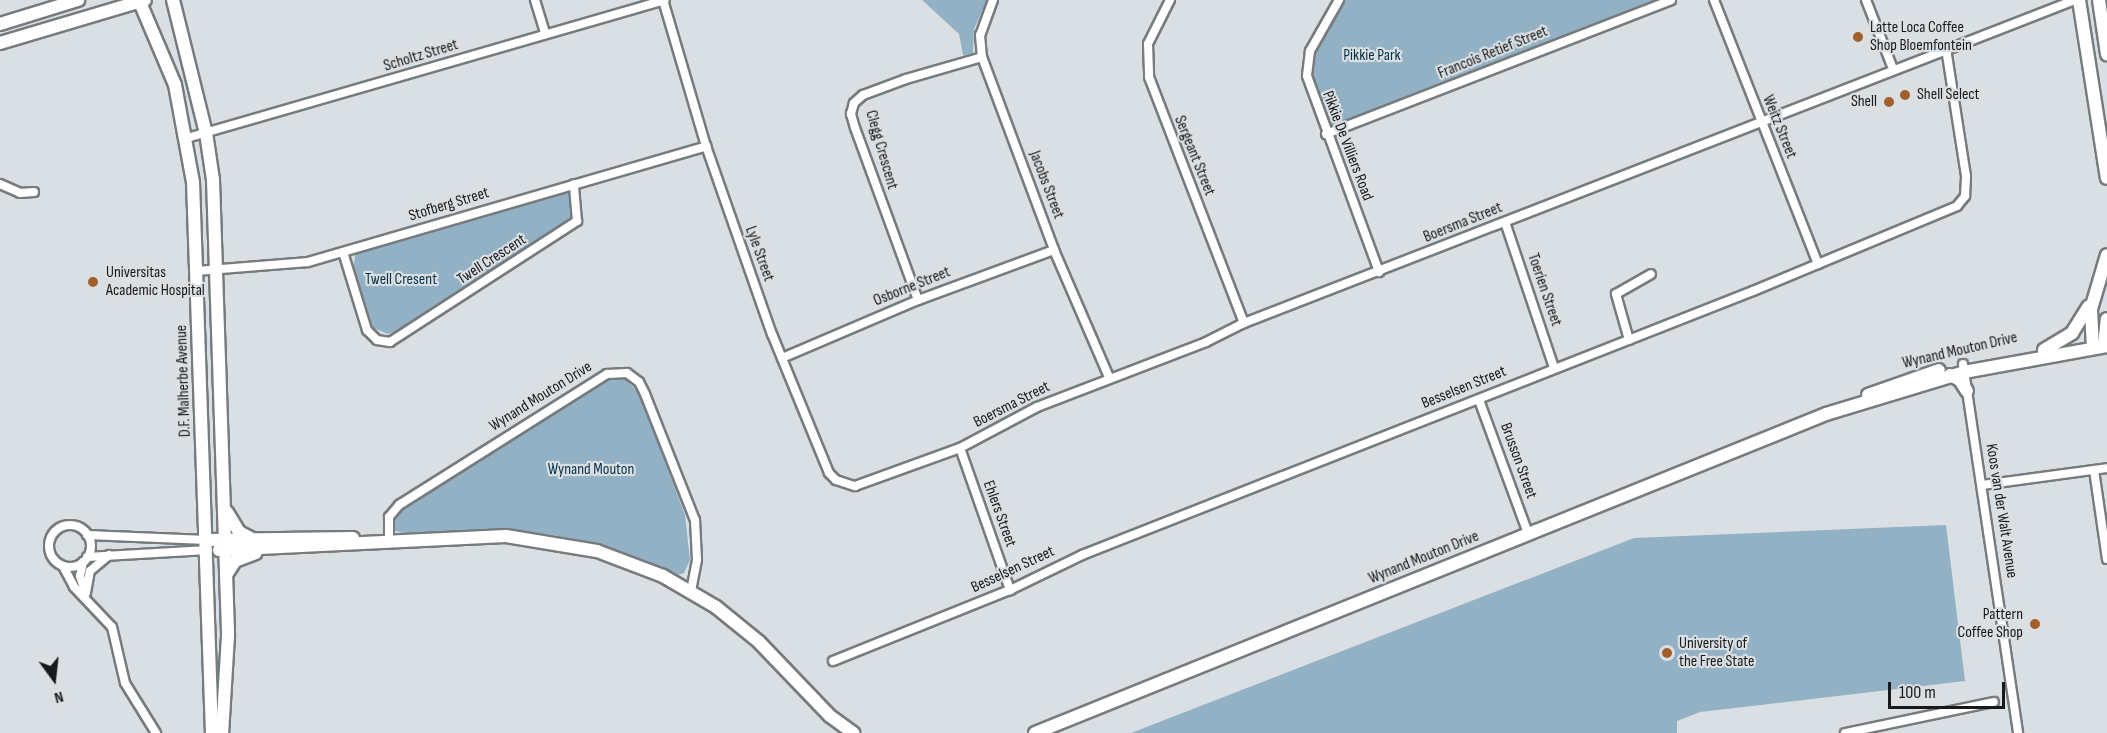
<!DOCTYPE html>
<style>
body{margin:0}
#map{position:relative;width:2107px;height:733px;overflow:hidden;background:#dadfe3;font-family:"Sofia Sans Condensed",sans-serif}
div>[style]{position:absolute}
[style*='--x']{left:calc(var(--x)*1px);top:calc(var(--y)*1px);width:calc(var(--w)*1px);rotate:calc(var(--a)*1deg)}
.green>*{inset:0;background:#92b1c4}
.roads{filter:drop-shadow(2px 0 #767b7e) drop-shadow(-2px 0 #767b7e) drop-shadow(0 2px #767b7e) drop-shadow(0 -2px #767b7e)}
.street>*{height:8px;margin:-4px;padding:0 4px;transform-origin:4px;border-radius:4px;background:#fff}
.street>.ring{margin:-4px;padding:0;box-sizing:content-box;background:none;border:8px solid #fff;border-radius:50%}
.secondary>*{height:12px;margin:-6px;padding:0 6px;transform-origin:6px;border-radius:6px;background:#fff}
.dots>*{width:16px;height:16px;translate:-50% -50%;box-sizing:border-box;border:3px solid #dadfe3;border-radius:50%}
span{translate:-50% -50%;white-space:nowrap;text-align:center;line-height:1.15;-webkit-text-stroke:4.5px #dadfe3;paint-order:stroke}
.poi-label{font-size:16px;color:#17191a}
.left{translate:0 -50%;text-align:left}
.right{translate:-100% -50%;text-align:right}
.street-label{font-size:16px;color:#17191a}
.park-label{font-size:16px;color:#063248}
.north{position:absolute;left:24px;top:649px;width:60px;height:60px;-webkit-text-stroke:4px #dadfe3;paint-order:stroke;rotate:165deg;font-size:16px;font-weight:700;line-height:24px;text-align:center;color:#17191a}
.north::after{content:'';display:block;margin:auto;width:21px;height:27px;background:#17191a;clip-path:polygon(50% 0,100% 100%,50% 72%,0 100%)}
.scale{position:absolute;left:1888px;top:682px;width:117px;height:27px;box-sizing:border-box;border:3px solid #17191a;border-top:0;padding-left:8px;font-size:18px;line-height:21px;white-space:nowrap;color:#17191a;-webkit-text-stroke:4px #dadfe3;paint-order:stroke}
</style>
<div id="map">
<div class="green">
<i style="clip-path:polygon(922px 0,987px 0,974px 29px,973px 54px,963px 55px,959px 34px)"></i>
<i style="clip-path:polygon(1342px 0,1655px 0,1327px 132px,1308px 93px,1306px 74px,1308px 56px)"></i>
<i style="clip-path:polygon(555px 189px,569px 193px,575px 201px,576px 216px,398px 330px,388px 334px,373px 328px,353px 270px,356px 250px)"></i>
<i style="clip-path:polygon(612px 376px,625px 379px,639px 393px,685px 515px,690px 560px,684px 573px,674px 576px,618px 552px,554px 535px,499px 530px,402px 533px,393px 530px,391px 512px,600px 377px)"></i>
<i style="clip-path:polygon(1946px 525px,1965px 681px,1700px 712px,1677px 721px,1677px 733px,1131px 733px,1634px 538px)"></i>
</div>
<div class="roads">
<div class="street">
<i style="--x:535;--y:0;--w:34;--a:73"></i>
<i style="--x:663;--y:0;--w:152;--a:73.6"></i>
<i style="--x:706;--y:146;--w:199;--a:70.7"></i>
<i style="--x:772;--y:334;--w:150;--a:67.7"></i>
<i style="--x:829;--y:473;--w:10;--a:45"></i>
<i style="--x:836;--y:480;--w:20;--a:18"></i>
<i style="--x:855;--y:486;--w:112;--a:-19.9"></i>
<i style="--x:960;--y:448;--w:87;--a:-28"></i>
<i style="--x:1037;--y:407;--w:181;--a:-21"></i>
<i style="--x:1206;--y:342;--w:42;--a:-26.6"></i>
<i style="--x:1244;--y:323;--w:892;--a:-21.24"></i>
<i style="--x:993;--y:0;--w:37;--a:110"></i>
<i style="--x:980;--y:35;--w:22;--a:85"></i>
<i style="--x:982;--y:57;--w:206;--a:69.5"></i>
<i style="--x:1054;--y:250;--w:138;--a:66.6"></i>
<i style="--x:1170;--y:0;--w:49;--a:116.6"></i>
<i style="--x:1148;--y:44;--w:33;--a:88"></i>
<i style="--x:1149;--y:77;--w:264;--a:68.9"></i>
<i style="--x:1339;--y:0;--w:59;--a:119.6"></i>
<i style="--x:1310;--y:51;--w:25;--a:97"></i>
<i style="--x:1307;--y:76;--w:209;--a:69.8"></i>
<i style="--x:1714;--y:0;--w:284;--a:68.5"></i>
<i style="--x:1866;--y:0;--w:74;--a:68.6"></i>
<i style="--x:1326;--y:134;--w:370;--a:-21.2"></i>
<i style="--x:187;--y:138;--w:497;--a:-16.1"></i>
<i style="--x:0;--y:184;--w:22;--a:24"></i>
<i style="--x:20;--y:193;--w:14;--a:-4"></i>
<i style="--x:1505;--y:222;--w:154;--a:71.4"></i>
<i style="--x:343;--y:252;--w:82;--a:72.9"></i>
<i style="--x:367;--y:330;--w:14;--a:45"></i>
<i style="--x:377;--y:340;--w:13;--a:9"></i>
<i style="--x:390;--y:342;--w:223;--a:-32.9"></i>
<i style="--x:577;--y:221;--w:37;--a:-95"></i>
<i style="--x:197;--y:271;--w:111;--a:-4.6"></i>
<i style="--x:308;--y:262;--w:415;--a:-16.2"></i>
<i style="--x:918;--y:300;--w:183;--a:-110.1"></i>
<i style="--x:855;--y:128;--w:15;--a:-106"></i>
<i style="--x:851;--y:114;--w:11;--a:-75"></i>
<i style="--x:854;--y:103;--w:12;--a:-42"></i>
<i style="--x:863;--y:95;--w:46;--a:-20.4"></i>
<i style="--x:906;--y:79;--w:79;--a:-16.1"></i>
<i style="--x:1629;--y:340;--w:48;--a:-105.8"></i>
<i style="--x:1616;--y:294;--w:40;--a:-29.7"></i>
<i style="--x:782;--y:358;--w:148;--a:-23.1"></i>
<i style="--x:918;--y:300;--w:145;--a:-20.2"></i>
<i style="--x:1963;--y:364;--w:373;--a:81.5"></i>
<i style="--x:1479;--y:400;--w:142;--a:69.8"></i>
<i style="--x:960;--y:448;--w:151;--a:70.6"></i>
<i style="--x:2094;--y:470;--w:90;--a:81.7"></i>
<i style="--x:1982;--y:485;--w:126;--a:-7.7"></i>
<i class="ring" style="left:49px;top:525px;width:34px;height:34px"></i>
<i style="--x:87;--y:535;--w:120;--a:2.4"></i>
<i style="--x:389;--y:540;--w:23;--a:-90"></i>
<i style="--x:389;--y:517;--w:16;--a:-50"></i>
<i style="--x:399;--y:505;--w:246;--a:-32.2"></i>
<i style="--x:607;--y:374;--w:20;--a:-3"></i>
<i style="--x:627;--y:373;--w:15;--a:37"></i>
<i style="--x:639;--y:382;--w:13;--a:63"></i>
<i style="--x:645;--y:394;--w:136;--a:68.4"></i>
<i style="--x:695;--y:520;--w:40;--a:87.1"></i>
<i style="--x:697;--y:560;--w:32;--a:101"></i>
<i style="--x:87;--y:557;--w:121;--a:-3.3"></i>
<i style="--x:83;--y:562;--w:14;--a:102"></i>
<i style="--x:80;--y:576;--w:13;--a:72"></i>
<i style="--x:63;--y:566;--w:24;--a:62"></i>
<i style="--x:74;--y:587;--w:55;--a:46.5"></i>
<i style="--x:112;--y:627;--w:57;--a:76.9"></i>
<i style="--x:125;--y:683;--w:59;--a:58.2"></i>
<i style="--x:86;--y:593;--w:22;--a:-80"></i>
<i style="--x:90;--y:571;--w:25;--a:-40"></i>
<i style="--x:833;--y:661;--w:191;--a:-21.9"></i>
<i style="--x:1010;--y:590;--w:80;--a:-25.9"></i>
<i style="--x:1082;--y:555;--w:721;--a:-21.48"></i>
<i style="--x:1753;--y:291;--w:221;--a:-22.6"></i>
<i style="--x:1957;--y:206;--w:13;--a:-51"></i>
<i style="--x:1965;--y:196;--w:20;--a:-87"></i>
<i style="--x:1966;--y:176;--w:129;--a:-98.9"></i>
<i style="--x:1845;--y:733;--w:152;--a:-11.8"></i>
</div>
<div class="secondary">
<i style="--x:139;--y:0;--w:92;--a:67"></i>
<i style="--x:175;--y:85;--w:99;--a:79.5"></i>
<i style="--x:193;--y:182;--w:551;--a:88.03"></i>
<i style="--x:173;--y:0;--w:137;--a:76.1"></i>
<i style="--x:206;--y:133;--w:48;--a:81.5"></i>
<i style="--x:213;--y:180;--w:456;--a:88.1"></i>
<i style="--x:228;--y:636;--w:97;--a:93.5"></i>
<i style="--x:2079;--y:0;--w:180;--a:81.1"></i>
<i style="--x:2099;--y:0;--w:55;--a:81.6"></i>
<i style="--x:0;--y:24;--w:82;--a:-17.1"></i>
<i style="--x:0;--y:43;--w:151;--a:-16.5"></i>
<i style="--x:2104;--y:346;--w:27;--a:-84"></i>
<i style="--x:2093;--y:348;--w:39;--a:-93"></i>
<i style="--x:2091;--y:309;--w:56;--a:-73.5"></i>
<i style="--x:2044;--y:350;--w:33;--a:-31"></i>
<i style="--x:2072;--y:333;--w:31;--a:-58"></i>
<i style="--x:1950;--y:375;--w:11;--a:27"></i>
<i style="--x:1960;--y:380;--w:13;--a:58"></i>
<i style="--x:1868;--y:395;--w:75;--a:-19.4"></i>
<i style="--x:227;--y:512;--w:23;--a:59"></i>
<i style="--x:239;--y:532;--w:16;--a:27"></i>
<i style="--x:207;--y:540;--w:146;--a:-0.8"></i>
<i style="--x:219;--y:550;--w:287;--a:-2.8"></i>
<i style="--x:506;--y:536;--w:92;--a:9.4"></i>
<i style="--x:597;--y:551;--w:71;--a:20.7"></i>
<i style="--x:663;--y:576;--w:61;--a:30.3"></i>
<i style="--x:716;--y:607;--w:55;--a:39.1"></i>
<i style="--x:759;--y:642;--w:103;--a:46.2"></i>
<i style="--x:830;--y:716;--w:29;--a:36"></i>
<i style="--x:226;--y:575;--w:17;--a:-57"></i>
<i style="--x:235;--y:561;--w:22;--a:-21"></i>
<i style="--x:1035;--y:733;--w:853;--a:-21.96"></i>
<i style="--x:1826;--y:414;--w:144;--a:-16.9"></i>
<i style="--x:1964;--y:372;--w:145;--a:-10.3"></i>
</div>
</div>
<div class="dots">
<i style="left:1858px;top:37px;background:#a15f2c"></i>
<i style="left:1905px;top:95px;background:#a15f2c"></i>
<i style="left:1889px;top:102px;background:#a15f2c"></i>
<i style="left:93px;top:282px;background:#a15f2c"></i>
<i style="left:2035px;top:624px;background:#a15f2c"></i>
<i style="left:1667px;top:653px;background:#a15f2c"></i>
</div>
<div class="poi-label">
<span class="left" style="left:1870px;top:37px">Latte Loca Coffee<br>Shop Bloemfontein</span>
<span class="left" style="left:1917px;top:95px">Shell Select</span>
<span class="right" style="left:1877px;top:102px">Shell</span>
<span class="left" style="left:106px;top:282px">Universitas<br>Academic Hospital</span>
<span class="right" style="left:2023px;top:624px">Pattern<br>Coffee Shop</span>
<span class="left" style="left:1679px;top:653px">University of<br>the Free State</span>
</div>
<div class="street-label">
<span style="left:1493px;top:53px;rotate:-22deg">Francois Retief Street</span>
<span style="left:421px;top:56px;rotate:-17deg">Scholtz Street</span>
<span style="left:1779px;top:127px;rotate:68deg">Weitz Street</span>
<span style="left:1347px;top:146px;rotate:69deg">Pikkie De Villiers Road</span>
<span style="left:881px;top:150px;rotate:74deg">Clegg Crescent</span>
<span style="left:1194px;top:156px;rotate:68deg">Sergeant Street</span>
<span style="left:1046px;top:185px;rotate:69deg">Jacobs Street</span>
<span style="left:449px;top:205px;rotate:-17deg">Stofberg Street</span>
<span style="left:1463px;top:223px;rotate:-22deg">Boersma Street</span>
<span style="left:759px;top:254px;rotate:70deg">Lyle Street</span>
<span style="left:492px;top:260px;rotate:-33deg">Twell Crescent</span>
<span style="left:912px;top:287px;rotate:-22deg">Osborne Street</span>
<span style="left:1544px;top:290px;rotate:71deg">Toerien Street</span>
<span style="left:1960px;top:351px;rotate:-13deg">Wynand Mouton Drive</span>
<span style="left:184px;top:381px;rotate:-92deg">D.F. Malherbe Avenue</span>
<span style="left:1464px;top:388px;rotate:-22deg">Besselsen Street</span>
<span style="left:541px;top:397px;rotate:-32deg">Wynand Mouton Drive</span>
<span style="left:1012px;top:405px;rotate:-27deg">Boersma Street</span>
<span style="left:1518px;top:461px;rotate:70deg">Brusson Street</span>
<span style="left:2001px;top:511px;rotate:81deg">Koos van der Walt Avenue</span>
<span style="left:999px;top:514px;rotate:70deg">Ehlers Street</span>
<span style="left:1424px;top:558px;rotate:-22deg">Wynand Mouton Drive</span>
<span style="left:1013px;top:570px;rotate:-25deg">Besselsen Street</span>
</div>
<div class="park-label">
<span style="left:1372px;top:56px">Pikkie Park</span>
<span style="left:401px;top:280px">Twell Cresent</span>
<span style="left:591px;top:470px">Wynand Mouton</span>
</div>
<div class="north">N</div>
<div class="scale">100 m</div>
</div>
